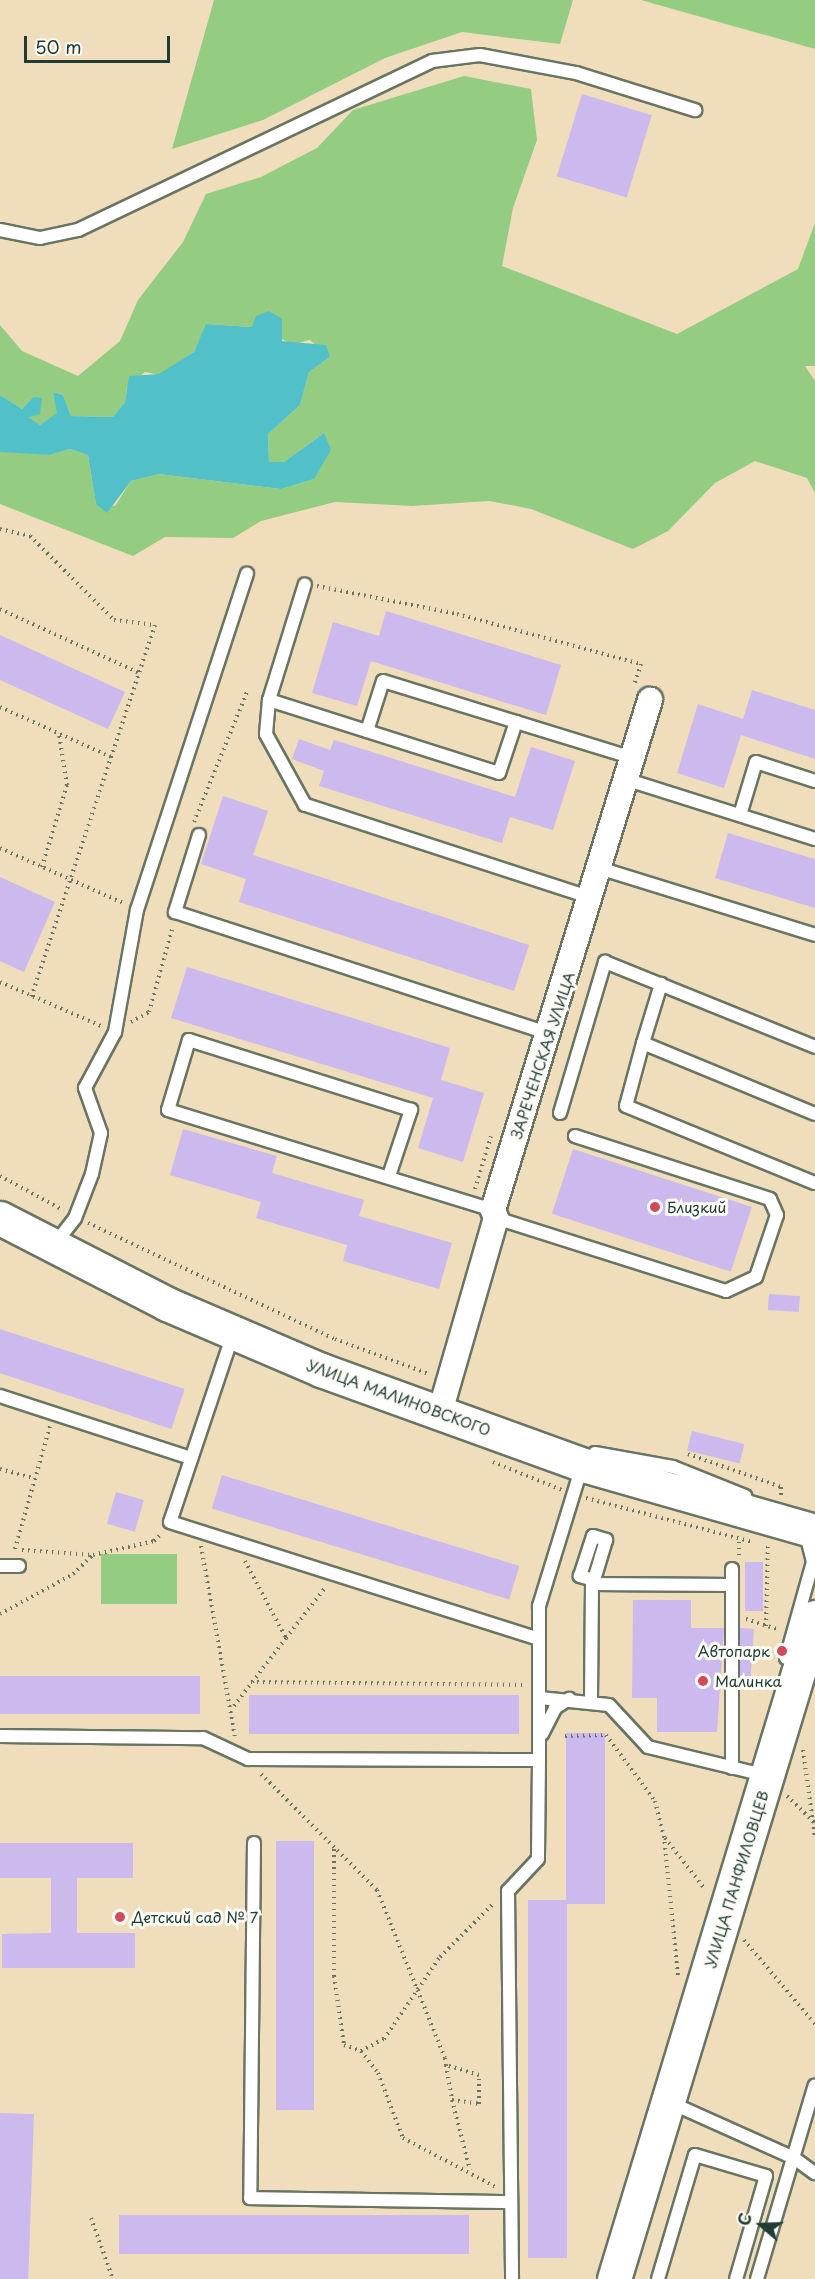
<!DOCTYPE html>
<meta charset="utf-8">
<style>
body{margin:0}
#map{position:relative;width:815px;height:2279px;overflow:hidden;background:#efddbb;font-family:"Playpen Sans",sans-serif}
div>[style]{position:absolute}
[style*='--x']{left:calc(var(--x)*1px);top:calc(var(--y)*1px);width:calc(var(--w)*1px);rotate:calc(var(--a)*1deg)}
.green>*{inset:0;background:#94cd81;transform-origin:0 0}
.water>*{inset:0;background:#52c0c9}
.building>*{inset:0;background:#ccb9ed;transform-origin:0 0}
.path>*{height:4px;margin-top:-2px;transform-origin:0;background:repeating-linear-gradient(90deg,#687563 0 1.5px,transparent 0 6px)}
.roads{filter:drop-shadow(2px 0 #687563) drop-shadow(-2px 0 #687563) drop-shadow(0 2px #687563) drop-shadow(0 -2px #687563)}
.lane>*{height:12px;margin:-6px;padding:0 6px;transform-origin:6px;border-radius:6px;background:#fff}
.street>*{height:24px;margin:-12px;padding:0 12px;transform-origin:12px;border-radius:12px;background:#fff}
.secondary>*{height:33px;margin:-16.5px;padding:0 16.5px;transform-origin:16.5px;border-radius:16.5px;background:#fff}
.dots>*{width:16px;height:16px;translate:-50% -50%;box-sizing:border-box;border:3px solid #fdfcf7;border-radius:50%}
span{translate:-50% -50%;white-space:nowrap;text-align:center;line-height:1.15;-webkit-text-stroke:6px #fdfcf7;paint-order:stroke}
.street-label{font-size:15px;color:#1f3d34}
.poi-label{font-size:15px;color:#1f3d34}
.left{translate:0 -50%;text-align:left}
.right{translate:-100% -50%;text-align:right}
.north{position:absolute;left:731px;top:2195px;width:60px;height:60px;-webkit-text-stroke:4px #fdfcf7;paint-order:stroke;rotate:289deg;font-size:16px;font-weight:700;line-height:24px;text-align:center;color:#1f3d34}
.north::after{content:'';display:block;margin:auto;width:21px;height:27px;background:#1f3d34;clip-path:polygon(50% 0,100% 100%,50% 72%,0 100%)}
.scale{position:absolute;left:24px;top:36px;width:146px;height:27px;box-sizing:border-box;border:3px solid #1f3d34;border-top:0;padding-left:8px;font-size:18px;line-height:21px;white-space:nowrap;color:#1f3d34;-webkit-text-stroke:4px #fdfcf7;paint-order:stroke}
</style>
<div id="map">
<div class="green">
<i style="clip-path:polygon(214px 0,573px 0,560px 44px,462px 32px,385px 58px,263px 120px,172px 149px)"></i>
<i style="clip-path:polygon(641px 0,815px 0,815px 49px)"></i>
<i style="clip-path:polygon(464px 76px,531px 89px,537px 140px,513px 208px,502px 266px,677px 334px,798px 269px,815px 223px,815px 366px,805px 366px,815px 381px,815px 493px,807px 478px,755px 461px,715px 483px,668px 531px,633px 549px,531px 509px,489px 501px,412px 506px,335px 502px,261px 521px,233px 538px,165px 537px,133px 556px,0 504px,0 452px,10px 450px,50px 455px,70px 449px,88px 455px,96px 504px,115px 506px,131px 481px,159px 474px,281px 489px,314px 479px,324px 433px,284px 462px,269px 462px,268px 434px,300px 405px,309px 372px,330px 357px,310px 340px,293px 344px,252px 327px,207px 324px,194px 352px,159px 375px,145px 372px,127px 387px,125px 402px,113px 417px,71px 416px,63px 395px,53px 392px,58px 413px,40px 425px,29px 417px,33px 397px,22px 409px,0 395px,0 325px,22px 351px,78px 376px,120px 341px,138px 300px,183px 242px,206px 194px,261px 177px,317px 148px,353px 110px)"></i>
<i style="left:101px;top:1554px;width:76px;height:50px"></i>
</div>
<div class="water">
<i style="clip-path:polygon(269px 311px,282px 319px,282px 341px,326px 345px,330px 357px,309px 372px,300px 405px,268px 434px,269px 462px,284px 462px,324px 433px,331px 450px,314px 479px,281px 489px,159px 474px,131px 481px,107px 513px,96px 504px,88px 455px,70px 449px,50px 455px,0 452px,0 395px,22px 409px,33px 397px,42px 398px,40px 414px,29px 417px,40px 425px,57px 413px,53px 392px,63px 395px,71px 416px,113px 417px,125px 402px,129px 376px,159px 374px,194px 352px,206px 324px,252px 327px,256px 316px)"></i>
</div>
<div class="building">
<i style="left:582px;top:94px;width:73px;height:86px;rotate:17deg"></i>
<i style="clip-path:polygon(386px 611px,561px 665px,546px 715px,371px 661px,357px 706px,312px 693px,333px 622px,379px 636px)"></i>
<i style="clip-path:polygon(0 635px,125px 692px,108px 729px,0 680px)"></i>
<i style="clip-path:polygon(752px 690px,815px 710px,815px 759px,741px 735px,724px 788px,677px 773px,698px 704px,743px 719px)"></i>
<i style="clip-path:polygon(299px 739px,330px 750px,334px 740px,515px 797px,531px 747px,575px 761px,553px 830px,510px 817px,502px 843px,319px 786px,324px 771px,292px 759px)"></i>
<i style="clip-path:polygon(223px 796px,268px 811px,253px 855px,529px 945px,514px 991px,239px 902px,246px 879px,201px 864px)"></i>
<i style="clip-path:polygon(728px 833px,815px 859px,815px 908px,715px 878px)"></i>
<i style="clip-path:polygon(0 877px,55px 902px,24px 972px,0 961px)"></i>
<i style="clip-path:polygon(187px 967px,450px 1048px,441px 1080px,484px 1093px,463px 1162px,418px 1148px,433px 1098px,171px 1018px)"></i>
<i style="clip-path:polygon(183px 1129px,277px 1156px,272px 1173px,364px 1200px,359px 1216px,452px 1243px,439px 1289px,343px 1261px,347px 1245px,256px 1218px,261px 1202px,170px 1175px)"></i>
<i style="left:573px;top:1149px;width:188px;height:68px;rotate:18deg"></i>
<i style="left:769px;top:1294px;width:31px;height:16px;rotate:4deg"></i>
<i style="left:0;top:1329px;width:194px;height:42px;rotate:18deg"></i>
<i style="left:692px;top:1431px;width:54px;height:20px;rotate:14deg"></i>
<i style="left:222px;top:1475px;width:311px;height:35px;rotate:17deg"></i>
<i style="left:116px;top:1492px;width:29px;height:33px;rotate:16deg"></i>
<i style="left:745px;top:1562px;width:18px;height:49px"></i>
<i style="clip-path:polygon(633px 1600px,691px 1600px,691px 1628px,724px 1628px,717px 1732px,657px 1732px,657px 1698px,632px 1698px)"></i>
<i style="left:740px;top:1628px;width:14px;height:60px;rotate:4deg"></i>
<i style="left:200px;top:1676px;width:38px;height:200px;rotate:90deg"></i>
<i style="left:249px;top:1695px;width:270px;height:39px"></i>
<i style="left:566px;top:1733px;width:39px;height:171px"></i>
<i style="left:276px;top:1841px;width:38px;height:269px"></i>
<i style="clip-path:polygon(0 1843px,133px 1843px,133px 1878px,77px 1878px,77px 1933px,135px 1933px,135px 1968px,2px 1968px,2px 1934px,51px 1933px,51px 1878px,0 1878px)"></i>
<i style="left:528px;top:1900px;width:39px;height:358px"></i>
<i style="left:0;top:2113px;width:34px;height:166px;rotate:2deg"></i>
<i style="left:119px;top:2215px;width:350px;height:39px"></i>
</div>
<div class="path">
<i style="--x:0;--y:529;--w:31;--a:13"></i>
<i style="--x:30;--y:536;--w:119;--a:45"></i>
<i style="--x:114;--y:620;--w:41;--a:7"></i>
<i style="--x:155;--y:625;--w:392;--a:108.4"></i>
<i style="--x:317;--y:586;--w:143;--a:11.3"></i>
<i style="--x:457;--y:614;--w:191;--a:15.2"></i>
<i style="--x:641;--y:664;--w:23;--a:108"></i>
<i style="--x:0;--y:609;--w:153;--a:24.7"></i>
<i style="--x:0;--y:707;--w:122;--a:24.2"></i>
<i style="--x:194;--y:822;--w:140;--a:-67.8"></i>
<i style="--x:0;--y:848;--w:137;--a:24.1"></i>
<i style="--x:42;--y:867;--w:86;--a:-73"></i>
<i style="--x:67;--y:785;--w:52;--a:-98.9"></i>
<i style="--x:0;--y:982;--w:110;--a:23.5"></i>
<i style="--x:131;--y:1022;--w:21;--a:-29"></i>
<i style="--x:149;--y:1012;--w:89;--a:-74.4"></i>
<i style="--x:0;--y:1176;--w:72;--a:28.4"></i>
<i style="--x:475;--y:1189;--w:55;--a:-73.2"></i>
<i style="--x:88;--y:1223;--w:273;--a:25.2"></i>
<i style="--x:335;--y:1339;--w:100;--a:20.4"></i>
<i style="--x:688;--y:1454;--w:99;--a:19.5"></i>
<i style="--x:781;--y:1487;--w:8;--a:90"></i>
<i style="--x:493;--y:1462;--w:74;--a:22.1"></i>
<i style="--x:0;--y:1469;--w:35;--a:15"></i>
<i style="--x:586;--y:1498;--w:172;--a:14.8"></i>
<i style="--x:739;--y:1542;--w:14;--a:90"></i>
<i style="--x:201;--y:1546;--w:193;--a:79.9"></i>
<i style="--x:15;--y:1549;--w:128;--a:-74.1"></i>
<i style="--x:22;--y:1550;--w:70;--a:4.1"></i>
<i style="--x:245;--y:1561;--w:87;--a:62"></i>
<i style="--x:286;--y:1638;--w:63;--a:-52"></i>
<i style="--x:0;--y:1614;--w:83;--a:-28.7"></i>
<i style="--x:73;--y:1574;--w:28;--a:-44"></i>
<i style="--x:93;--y:1555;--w:63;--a:-12.9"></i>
<i style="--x:154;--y:1541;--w:11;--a:-45"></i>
<i style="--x:746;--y:1619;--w:35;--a:18"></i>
<i style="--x:766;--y:1626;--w:81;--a:-88.6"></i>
<i style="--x:251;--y:1682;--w:275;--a:0.6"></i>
<i style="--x:234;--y:1706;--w:86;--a:-52.6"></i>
<i style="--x:565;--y:1736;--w:41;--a:-1.4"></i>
<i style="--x:606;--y:1735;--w:82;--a:53.4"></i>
<i style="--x:655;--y:1801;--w:36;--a:76"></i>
<i style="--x:664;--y:1836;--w:141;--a:84.3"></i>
<i style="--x:803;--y:1750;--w:89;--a:82.2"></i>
<i style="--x:261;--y:1774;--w:164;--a:45"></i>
<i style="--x:377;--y:1890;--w:181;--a:68"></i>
<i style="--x:445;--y:2058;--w:7;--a:82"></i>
<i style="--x:446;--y:2065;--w:36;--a:80"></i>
<i style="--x:452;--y:2100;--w:27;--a:8"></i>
<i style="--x:479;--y:2104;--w:29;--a:-90"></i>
<i style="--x:479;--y:2075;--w:34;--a:-163"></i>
<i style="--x:787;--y:1796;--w:39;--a:44"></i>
<i style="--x:665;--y:1838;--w:65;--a:51.9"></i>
<i style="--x:334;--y:1849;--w:127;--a:90"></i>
<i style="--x:334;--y:1976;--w:70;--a:81.8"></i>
<i style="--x:344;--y:2045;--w:18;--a:19"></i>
<i style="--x:361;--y:2051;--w:28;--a:52"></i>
<i style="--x:378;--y:2073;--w:70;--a:69"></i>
<i style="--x:403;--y:2138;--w:105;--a:27.8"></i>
<i style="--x:744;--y:1940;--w:110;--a:49.8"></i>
<i style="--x:361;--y:2051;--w:26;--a:-28"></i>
<i style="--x:384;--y:2039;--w:99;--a:-55.7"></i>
<i style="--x:440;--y:1957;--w:76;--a:-45"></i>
<i style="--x:452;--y:2100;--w:72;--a:75.6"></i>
<i style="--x:91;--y:2218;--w:65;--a:70.2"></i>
</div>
<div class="roads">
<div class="lane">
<i style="--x:0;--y:230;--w:41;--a:11.3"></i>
<i style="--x:40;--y:238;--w:39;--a:-12"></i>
<i style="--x:78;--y:230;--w:392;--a:-25.5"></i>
<i style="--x:432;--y:61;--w:48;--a:-7.1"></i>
<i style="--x:480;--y:55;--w:98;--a:10.6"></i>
<i style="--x:576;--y:73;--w:125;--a:17.3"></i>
<i style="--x:269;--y:700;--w:121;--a:-72.8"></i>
<i style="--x:367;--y:731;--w:52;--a:-72.3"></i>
<i style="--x:383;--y:681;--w:139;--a:17.1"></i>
<i style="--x:628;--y:780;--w:196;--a:17.5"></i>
<i style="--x:740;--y:815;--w:55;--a:-73.2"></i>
<i style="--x:756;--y:762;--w:62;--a:17.9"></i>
<i style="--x:199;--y:835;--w:81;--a:107.3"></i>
<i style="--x:175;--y:912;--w:392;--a:18"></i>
<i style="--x:599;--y:868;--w:226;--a:17.2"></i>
<i style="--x:592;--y:898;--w:302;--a:-162"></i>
<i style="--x:305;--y:805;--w:81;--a:-118.8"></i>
<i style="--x:266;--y:734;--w:34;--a:-85"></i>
<i style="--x:269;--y:700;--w:241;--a:17.6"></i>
<i style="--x:499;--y:773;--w:54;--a:-71.6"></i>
<i style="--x:516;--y:722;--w:122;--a:17.1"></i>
<i style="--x:643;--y:1043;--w:62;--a:-73"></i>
<i style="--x:560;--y:1113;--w:158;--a:-73.4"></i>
<i style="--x:605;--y:962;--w:227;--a:22"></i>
<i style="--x:815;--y:1114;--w:186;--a:-157.6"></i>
<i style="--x:643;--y:1043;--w:65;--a:105.1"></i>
<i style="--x:626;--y:1106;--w:204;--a:22.2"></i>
<i style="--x:389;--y:1176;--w:70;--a:-71.6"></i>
<i style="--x:411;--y:1110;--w:233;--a:-162.5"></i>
<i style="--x:189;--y:1040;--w:73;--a:106.7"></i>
<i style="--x:168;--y:1110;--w:340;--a:17.1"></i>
<i style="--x:496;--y:1218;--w:241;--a:17.6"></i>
<i style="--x:726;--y:1291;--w:33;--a:-25"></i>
<i style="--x:756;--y:1277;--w:65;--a:-71.3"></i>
<i style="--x:777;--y:1215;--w:17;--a:-114"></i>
<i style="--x:770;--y:1199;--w:205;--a:-162.1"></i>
<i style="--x:54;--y:1245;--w:34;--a:-52"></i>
<i style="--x:75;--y:1218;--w:47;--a:-68.9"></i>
<i style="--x:92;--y:1174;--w:42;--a:-77.6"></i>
<i style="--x:101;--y:1133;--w:48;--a:-109.6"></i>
<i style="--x:85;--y:1088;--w:64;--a:-61.8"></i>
<i style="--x:115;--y:1032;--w:124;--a:-79.8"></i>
<i style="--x:137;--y:910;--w:354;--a:-71.9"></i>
<i style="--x:233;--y:1334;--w:198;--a:108.5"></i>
<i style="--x:170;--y:1522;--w:383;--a:17.6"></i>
<i style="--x:0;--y:1396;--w:201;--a:18"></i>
<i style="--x:595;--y:1453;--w:79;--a:10.2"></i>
<i style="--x:673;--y:1467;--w:78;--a:21.9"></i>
<i style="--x:0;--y:1566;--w:19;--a:0"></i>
<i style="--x:594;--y:1580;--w:15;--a:-164"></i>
<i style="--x:580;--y:1576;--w:42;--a:-72"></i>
<i style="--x:593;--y:1536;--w:14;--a:17"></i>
<i style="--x:606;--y:1540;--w:42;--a:106.7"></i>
<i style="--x:594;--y:1580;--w:4;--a:117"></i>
<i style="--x:592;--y:1584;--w:140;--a:0.4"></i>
<i style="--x:786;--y:1658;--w:100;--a:-74.3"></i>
<i style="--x:813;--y:1562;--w:29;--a:-104"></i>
<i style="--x:540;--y:1698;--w:69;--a:5.8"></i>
<i style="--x:609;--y:1705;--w:57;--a:47.1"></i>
<i style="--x:648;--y:1747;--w:119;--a:13.6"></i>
<i style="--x:591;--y:1699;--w:115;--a:-89.5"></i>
<i style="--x:542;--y:1734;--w:29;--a:-63"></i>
<i style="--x:555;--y:1708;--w:17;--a:-33"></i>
<i style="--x:0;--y:1736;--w:203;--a:0.6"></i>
<i style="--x:203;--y:1738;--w:50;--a:25"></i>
<i style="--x:248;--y:1759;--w:291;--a:0.2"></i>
<i style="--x:539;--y:1760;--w:99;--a:90.6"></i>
<i style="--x:538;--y:1859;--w:44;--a:133.2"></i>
<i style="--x:508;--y:1891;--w:388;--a:89.4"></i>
<i style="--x:539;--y:1760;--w:154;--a:-90"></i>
<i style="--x:539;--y:1606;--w:146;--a:-72.9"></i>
<i style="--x:732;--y:1768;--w:199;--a:-90"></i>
<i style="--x:254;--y:1843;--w:355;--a:90.6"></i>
<i style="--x:250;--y:2198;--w:261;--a:0.9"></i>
<i style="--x:669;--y:2102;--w:137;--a:24.1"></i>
<i style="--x:794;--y:2158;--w:26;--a:36"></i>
<i style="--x:658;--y:2279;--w:129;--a:-73.4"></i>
<i style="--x:695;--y:2155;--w:74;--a:16.5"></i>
<i style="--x:766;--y:2176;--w:107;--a:106.2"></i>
<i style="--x:757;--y:2279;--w:202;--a:-73.4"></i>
</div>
<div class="street">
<i style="--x:440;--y:1412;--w:202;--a:-73.9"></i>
<i style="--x:496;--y:1218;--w:9;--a:-111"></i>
<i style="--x:493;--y:1210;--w:534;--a:-72.89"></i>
</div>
<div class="secondary">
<i style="--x:0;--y:1218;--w:188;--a:27.2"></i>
<i style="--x:167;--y:1304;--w:168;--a:23.2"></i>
<i style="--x:321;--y:1370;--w:279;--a:19.9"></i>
<i style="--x:583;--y:1465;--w:241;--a:15.9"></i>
<i style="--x:614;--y:2279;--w:692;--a:-73.11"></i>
</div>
</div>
<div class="dots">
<i style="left:655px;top:1207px;background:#d1495b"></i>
<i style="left:782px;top:1651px;background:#d1495b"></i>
<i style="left:703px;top:1681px;background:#d1495b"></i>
<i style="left:120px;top:1917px;background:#d1495b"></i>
</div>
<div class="street-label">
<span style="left:542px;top:1055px;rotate:-72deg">ЗАРЕЧЕНСКАЯ УЛИЦА</span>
<span style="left:399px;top:1397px;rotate:20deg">УЛИЦА МАЛИНОВСКОГО</span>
<span style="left:736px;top:1879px;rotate:-73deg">УЛИЦА ПАНФИЛОВЦЕВ</span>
</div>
<div class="poi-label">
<span class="left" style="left:667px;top:1207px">Близкий</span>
<span class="right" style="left:770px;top:1651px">Автопарк</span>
<span class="left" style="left:715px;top:1681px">Малинка</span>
<span class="left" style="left:132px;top:1917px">Детский сад № 7</span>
</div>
<div class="north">С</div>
<div class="scale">50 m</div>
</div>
